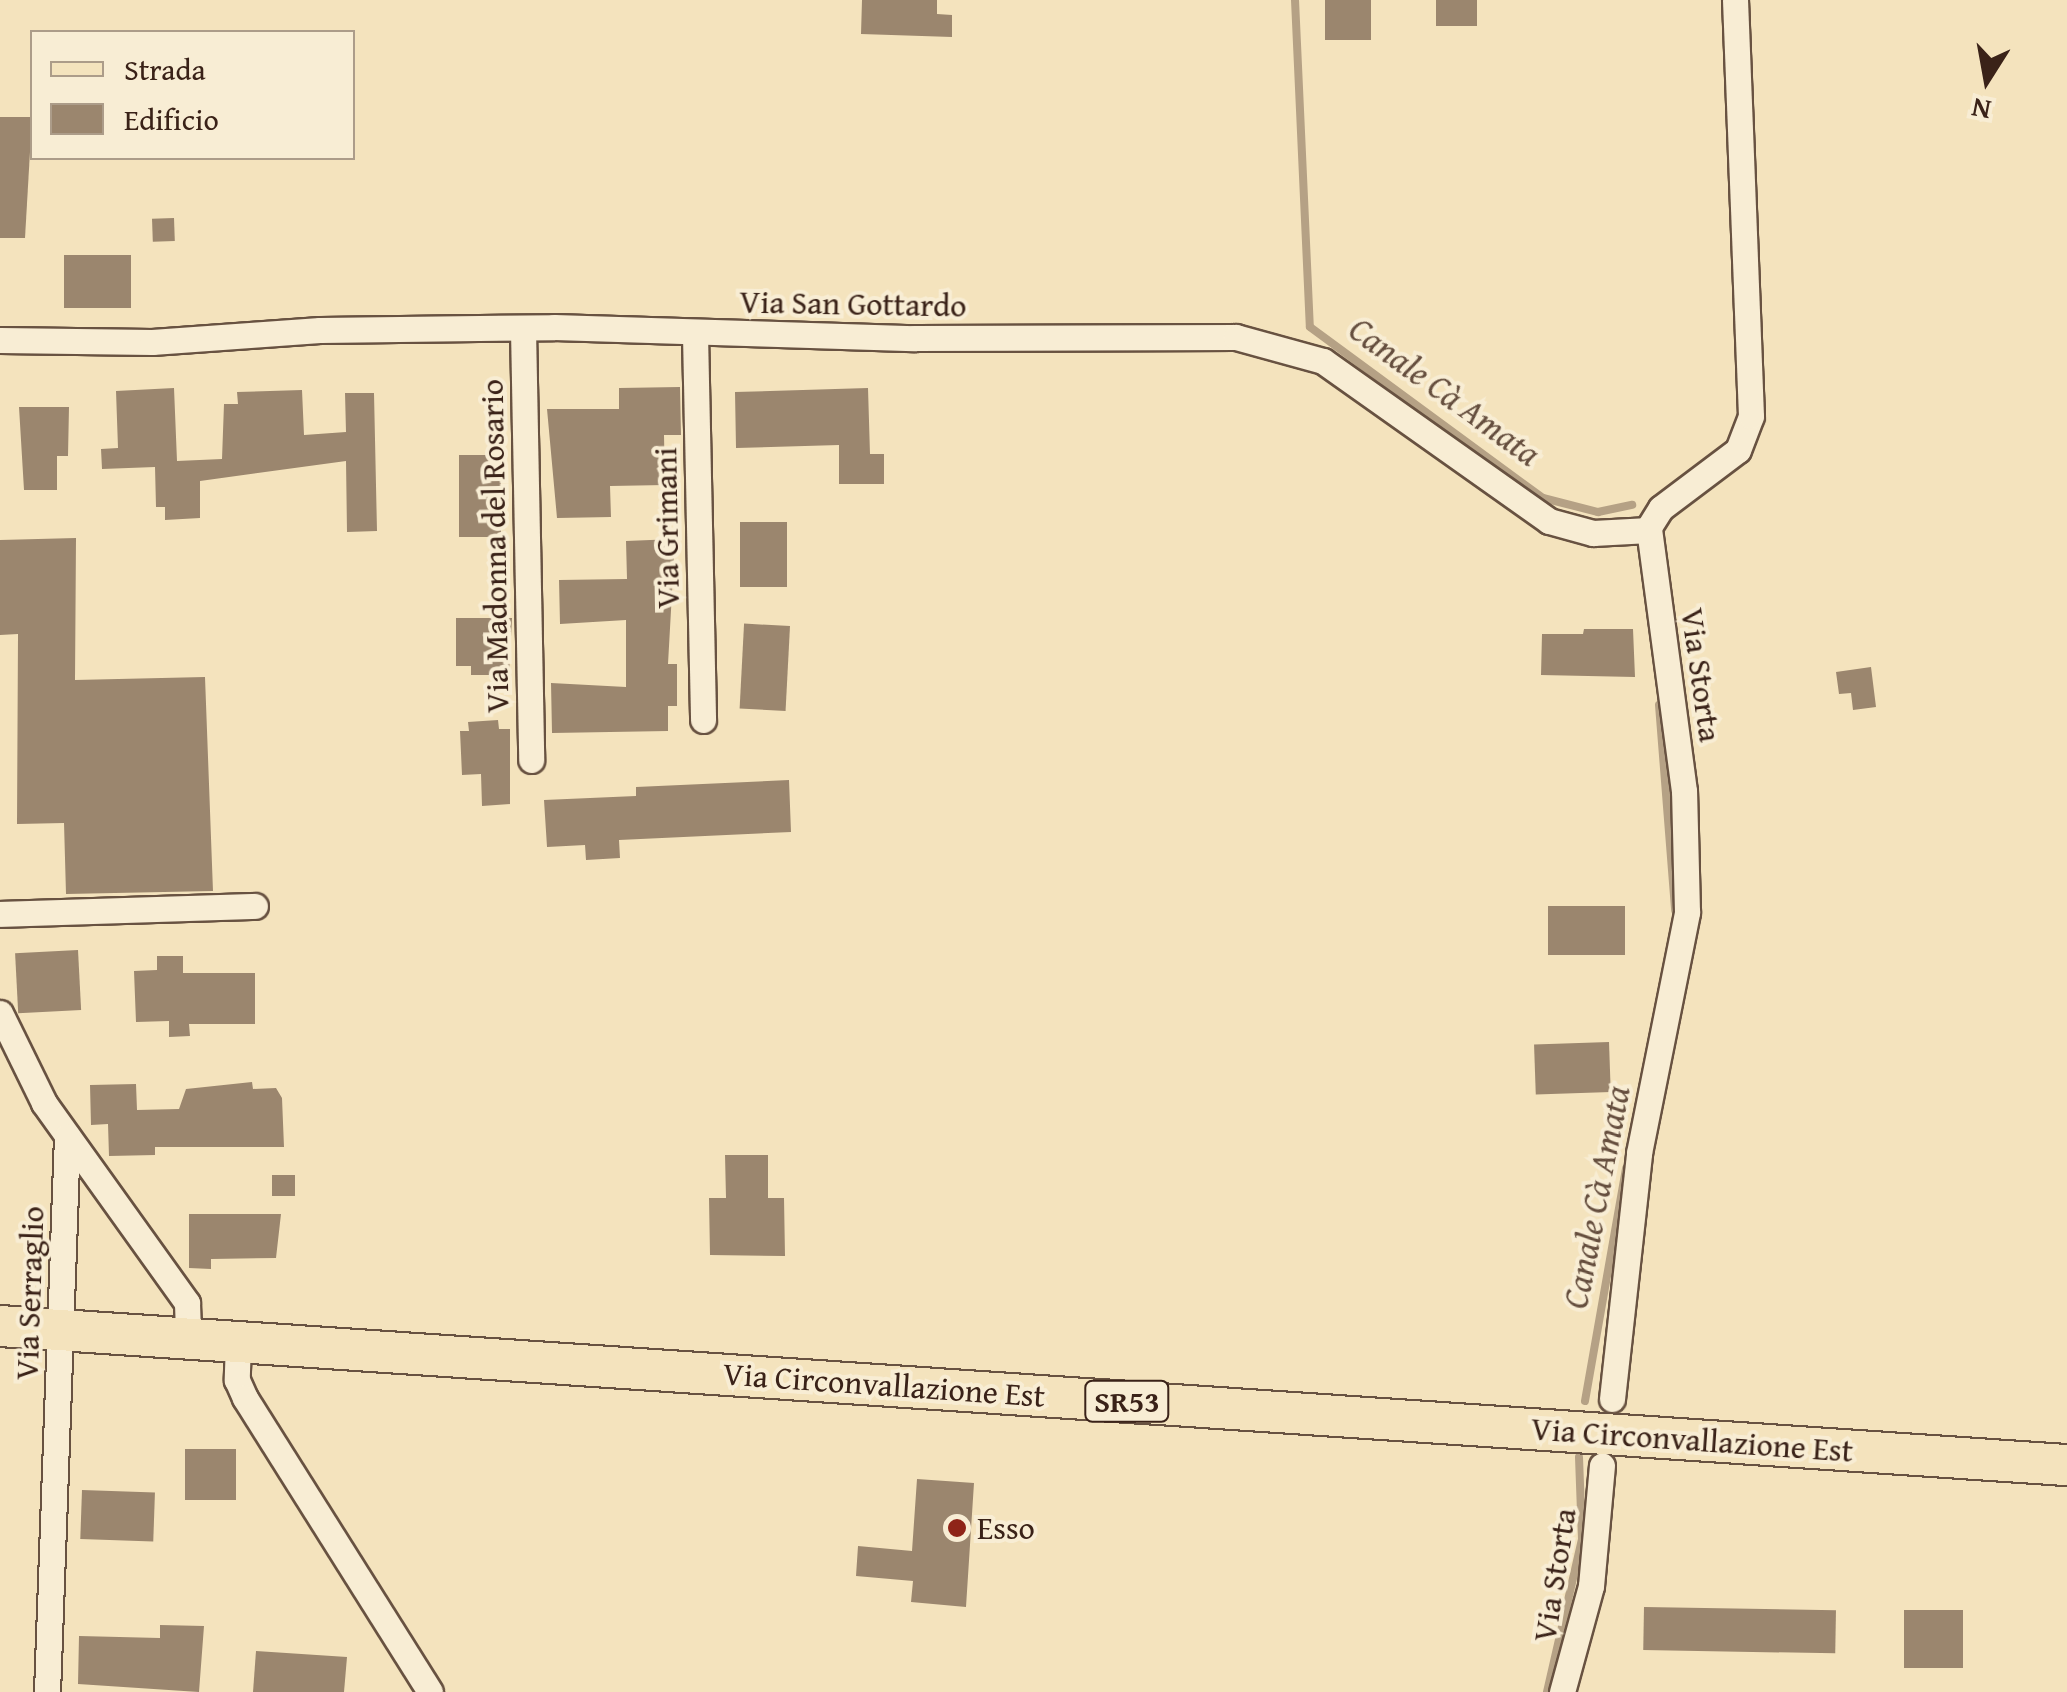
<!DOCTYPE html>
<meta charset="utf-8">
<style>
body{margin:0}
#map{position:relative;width:2067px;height:1692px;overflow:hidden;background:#f4e3bd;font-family:"Gentium Book Plus",serif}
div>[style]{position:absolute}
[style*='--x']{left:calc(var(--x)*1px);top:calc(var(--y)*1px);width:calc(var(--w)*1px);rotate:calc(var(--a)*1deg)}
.stream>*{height:8px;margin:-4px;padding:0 4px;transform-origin:4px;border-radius:4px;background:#b5a185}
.building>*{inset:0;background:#9b866e;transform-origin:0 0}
.roads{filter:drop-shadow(2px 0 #685241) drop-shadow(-2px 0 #685241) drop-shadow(0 2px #685241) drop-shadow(0 -2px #685241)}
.minor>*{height:25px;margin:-12.5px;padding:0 12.5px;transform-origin:12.5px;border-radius:12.5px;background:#f8edd4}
.primary>*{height:40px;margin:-20px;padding:0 20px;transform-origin:20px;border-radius:20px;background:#f4e3bd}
.dots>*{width:28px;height:28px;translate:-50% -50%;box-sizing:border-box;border:5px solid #f8edd4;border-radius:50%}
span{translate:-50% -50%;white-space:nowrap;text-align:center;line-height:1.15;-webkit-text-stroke:8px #f8edd4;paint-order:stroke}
.shield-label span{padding:2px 8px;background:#f8edd4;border:2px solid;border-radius:8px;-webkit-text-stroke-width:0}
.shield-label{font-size:30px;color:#3a2218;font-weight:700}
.street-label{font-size:32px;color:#3a2218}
.poi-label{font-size:32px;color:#3a2218}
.left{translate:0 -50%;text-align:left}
.water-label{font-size:35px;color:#654e3e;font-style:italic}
.legend{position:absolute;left:30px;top:30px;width:325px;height:130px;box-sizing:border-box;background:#f8edd4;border:2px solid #ac9c89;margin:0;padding:12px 18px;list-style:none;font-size:30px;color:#3a2218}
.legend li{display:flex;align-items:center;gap:20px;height:50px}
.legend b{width:50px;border:2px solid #ac9c89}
.north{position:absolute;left:1937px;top:30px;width:100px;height:100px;-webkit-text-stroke:8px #f8edd4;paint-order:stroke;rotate:191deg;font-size:28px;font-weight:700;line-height:40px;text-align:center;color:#3a2218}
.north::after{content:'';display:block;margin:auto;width:35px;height:45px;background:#3a2218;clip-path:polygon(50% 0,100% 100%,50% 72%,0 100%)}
</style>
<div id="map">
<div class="stream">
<i style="--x:1295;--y:0;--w:327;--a:87.4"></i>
<i style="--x:1310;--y:327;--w:289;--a:36.3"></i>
<i style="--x:1543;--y:498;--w:57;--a:14.3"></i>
<i style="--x:1598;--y:512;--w:35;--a:-12"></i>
<i style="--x:1659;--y:705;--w:206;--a:85.5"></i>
<i style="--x:1585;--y:1401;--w:236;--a:-80"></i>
<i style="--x:1547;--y:1692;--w:157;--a:-77.1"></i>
<i style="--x:1582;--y:1539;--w:82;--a:-92.1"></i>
</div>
<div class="building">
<i style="clip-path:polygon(862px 0,937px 0,937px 14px,952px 15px,952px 37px,861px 34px)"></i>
<i style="left:1325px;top:0;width:46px;height:40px"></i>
<i style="left:1436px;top:0;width:41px;height:26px"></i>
<i style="clip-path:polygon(0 117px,32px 117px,25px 238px,0 238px)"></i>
<i style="left:174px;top:218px;width:23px;height:22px;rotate:88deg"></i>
<i style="left:64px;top:255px;width:67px;height:53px"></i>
<i style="clip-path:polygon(680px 387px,681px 435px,664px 435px,665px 485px,610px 486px,611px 517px,557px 518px,547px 409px,619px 409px,619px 388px)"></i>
<i style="clip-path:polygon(174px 388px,177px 461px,222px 459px,224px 404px,238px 404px,237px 392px,302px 390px,304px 435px,346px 432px,345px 393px,374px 393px,377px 531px,347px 532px,346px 461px,200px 481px,200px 518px,165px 520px,165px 507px,156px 507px,155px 467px,102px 469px,101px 449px,118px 448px,116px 391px)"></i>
<i style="clip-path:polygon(868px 388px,870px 454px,884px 454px,884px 484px,839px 484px,839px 445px,736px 448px,735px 392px)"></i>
<i style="clip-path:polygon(19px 407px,69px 407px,68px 456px,57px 456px,57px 490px,24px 490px)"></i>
<i style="left:459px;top:455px;width:42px;height:82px"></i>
<i style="left:740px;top:522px;width:47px;height:65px"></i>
<i style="clip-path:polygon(76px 538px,75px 680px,205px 677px,213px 891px,66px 894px,64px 823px,17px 824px,18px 634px,0 635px,0 540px)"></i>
<i style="clip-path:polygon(675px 539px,668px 664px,677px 664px,677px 706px,668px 706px,668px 731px,552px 733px,551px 683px,626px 687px,626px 620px,560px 624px,559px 580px,627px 579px,626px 541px)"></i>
<i style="clip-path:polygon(456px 618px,512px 618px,509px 675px,471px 675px,471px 666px,456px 666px)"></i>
<i style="left:790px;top:626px;width:85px;height:46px;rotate:93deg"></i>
<i style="clip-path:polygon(1584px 629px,1633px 629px,1635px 677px,1541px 675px,1542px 634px,1583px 634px)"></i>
<i style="clip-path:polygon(1871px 667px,1876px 707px,1853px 710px,1851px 693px,1839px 694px,1836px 672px)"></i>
<i style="clip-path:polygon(498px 720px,499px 729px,510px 729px,510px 804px,482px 806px,481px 774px,462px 775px,460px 731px,469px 731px,468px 722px)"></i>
<i style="clip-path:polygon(789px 780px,791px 832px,619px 840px,620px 858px,586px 860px,585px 845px,547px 847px,544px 800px,636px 796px,636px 787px)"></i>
<i style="left:1548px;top:906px;width:77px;height:49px"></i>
<i style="left:78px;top:950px;width:60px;height:63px;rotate:87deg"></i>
<i style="clip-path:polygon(157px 956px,183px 956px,183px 973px,255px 973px,255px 1024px,189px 1024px,190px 1036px,169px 1037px,169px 1021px,136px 1022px,134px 971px,157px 970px)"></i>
<i style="left:1609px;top:1042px;width:50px;height:75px;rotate:88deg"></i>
<i style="clip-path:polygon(252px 1082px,253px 1089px,276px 1088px,282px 1098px,284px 1147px,155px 1147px,155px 1155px,109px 1156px,108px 1124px,91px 1125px,90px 1085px,136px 1084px,137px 1110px,179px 1109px,186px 1089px)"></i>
<i style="clip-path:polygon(725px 1155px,768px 1155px,768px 1198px,784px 1198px,785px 1256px,710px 1255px,709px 1198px,726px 1198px)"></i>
<i style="left:295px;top:1175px;width:21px;height:23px;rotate:90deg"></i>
<i style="clip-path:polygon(189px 1214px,281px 1214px,276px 1258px,211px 1259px,211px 1269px,189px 1268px)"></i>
<i style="left:185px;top:1449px;width:51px;height:51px"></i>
<i style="clip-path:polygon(917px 1479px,974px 1483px,966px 1607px,911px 1602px,913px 1581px,856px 1576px,858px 1546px,912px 1551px)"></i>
<i style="left:82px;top:1490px;width:73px;height:49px;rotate:2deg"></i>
<i style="left:1644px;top:1607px;width:192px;height:43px;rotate:1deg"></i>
<i style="left:1904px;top:1610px;width:59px;height:58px"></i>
<i style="clip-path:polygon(160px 1625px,204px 1626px,199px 1692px,78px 1684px,79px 1636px,160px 1638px)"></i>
<i style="clip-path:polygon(256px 1651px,347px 1657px,344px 1692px,253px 1692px)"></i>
</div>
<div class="roads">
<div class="minor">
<i style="--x:523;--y:329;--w:431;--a:88.9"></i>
<i style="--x:695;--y:334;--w:386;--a:88.8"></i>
<i style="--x:0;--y:340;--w:152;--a:0.8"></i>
<i style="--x:152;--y:342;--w:168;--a:-4.1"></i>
<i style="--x:320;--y:330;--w:234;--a:-0.7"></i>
<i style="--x:554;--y:327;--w:360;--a:1.8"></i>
<i style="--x:914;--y:338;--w:322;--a:-0.2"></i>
<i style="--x:1236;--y:337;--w:90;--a:15.4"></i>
<i style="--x:1323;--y:361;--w:277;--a:35.3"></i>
<i style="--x:1549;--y:521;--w:46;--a:15.3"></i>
<i style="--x:1593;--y:533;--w:56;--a:-3.1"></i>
<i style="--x:0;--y:914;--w:255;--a:-1.8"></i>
<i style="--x:0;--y:1013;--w:100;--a:63.9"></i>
<i style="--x:44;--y:1103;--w:246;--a:54.4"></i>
<i style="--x:187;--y:1303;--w:36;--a:88"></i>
<i style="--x:238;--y:1342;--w:38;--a:92"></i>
<i style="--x:237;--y:1380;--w:20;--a:66"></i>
<i style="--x:245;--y:1398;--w:347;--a:57.8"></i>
<i style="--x:1612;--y:1399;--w:247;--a:-83.7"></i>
<i style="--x:1639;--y:1153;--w:246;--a:-78.7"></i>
<i style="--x:1687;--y:912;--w:121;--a:-91.4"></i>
<i style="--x:1684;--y:791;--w:266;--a:-97.6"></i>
<i style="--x:1649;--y:527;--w:22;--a:-58"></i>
<i style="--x:1661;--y:508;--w:96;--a:-37"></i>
<i style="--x:1738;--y:450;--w:36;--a:-69"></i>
<i style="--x:1751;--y:416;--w:416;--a:-92.2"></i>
<i style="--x:47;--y:1692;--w:556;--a:-87.94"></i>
<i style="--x:1562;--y:1692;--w:110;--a:-74.7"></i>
<i style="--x:1591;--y:1586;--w:121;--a:-84.8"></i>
</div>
<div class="primary">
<i style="--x:0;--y:1326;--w:2072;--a:3.85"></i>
</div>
</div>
<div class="dots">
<i style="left:957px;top:1528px;background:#8f2418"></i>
</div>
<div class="shield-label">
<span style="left:1127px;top:1401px">SR53</span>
</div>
<div class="street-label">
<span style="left:853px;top:304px;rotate:1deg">Via San Gottardo</span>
<span style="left:667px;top:528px;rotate:-91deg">Via Grimani</span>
<span style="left:495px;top:546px;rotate:-91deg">Via Madonna del Rosario</span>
<span style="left:1701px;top:675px;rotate:82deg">Via Storta</span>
<span style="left:30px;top:1293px;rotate:-88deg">Via Serraglio</span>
<span style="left:884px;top:1385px;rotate:4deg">Via Circonvallazione Est</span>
<span style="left:1692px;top:1440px;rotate:4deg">Via Circonvallazione Est</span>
<span style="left:1555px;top:1575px;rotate:-81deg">Via Storta</span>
</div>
<div class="poi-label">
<span class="left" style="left:977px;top:1528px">Esso</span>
</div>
<div class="water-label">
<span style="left:1445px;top:391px;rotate:36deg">Canale Cà Amata</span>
<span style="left:1596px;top:1197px;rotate:-79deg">Canale Cà Amata</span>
</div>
<ul class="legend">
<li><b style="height:12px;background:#f4e3bd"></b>Strada</li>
<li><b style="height:28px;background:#9b866e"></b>Edificio</li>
</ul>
<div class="north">N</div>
</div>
